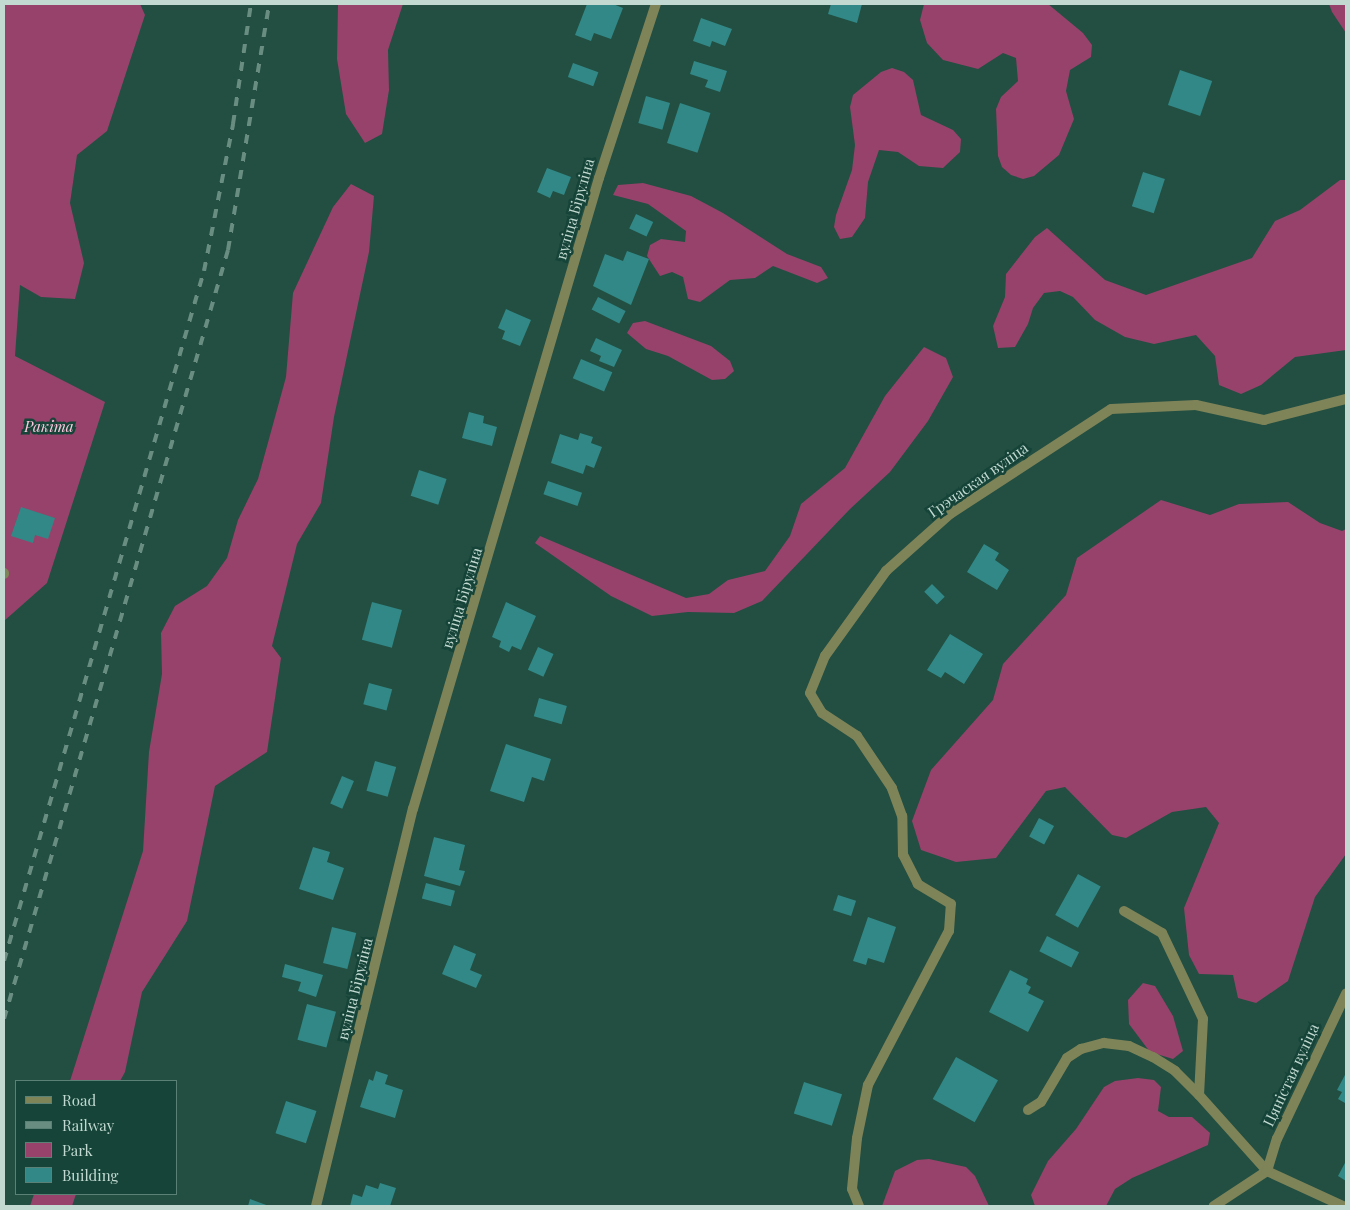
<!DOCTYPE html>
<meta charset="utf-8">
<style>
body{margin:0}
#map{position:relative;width:1350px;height:1210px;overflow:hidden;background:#224f42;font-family:"Playfair Display",serif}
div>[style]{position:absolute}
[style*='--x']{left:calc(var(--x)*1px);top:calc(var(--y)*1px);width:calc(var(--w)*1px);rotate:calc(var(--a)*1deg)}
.green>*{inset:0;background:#96426a}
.building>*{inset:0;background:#318886;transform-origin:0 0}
.lane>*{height:10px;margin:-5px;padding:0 5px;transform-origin:5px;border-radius:5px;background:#7f8358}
.street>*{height:10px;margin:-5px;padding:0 5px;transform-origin:5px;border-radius:5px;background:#7f8358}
.rail>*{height:4px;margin-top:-2px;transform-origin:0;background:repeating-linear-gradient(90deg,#6a8d82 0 9px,transparent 0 18px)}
span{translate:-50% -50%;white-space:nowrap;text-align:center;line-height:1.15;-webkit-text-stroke:5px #164438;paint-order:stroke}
.street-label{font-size:15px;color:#c2d9d1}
.park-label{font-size:15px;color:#fec9de;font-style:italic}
.frame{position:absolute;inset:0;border:5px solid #c2d9d1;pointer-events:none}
.legend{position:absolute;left:15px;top:1080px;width:162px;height:115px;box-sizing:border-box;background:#164438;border:1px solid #5b8075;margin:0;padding:6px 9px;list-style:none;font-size:15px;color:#c2d9d1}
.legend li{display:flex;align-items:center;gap:10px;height:25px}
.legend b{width:25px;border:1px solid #5b8075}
</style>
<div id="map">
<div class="green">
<i style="clip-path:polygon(4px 4px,140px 4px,145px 15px,107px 131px,77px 155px,70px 203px,84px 263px,75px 299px,41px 297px,20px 285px,15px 356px,105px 402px,47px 583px,4px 621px)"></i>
<i style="clip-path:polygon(338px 4px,403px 4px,388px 50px,389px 90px,382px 134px,365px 143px,346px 114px,337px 59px)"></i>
<i style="clip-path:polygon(924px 4px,1048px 4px,1083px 33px,1092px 45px,1091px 57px,1070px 70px,1066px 91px,1074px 119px,1059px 155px,1034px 176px,1023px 179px,1011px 175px,1002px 167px,998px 156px,996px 109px,1001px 97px,1018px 81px,1016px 58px,1003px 53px,978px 69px,943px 60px,927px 43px,920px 20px)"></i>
<i style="clip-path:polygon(1329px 4px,1346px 4px,1346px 33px,1332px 12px)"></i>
<i style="clip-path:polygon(892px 68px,904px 72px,913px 80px,921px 115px,953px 130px,961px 139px,960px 152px,943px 168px,919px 166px,898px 152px,879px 150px,868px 182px,865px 218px,852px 237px,840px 239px,834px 227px,836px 215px,852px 170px,855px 145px,850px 107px,853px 95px,881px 72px)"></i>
<i style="clip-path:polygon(1340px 180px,1346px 180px,1346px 350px,1295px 357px,1261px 385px,1241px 394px,1219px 385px,1215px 356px,1196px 335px,1154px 344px,1125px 337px,1095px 320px,1073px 297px,1060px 291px,1044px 293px,1033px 308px,1028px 324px,1015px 347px,998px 348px,993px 326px,1005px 297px,1006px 274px,1035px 237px,1047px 228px,1105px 280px,1146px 295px,1252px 258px,1275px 221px,1300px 210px)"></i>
<i style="clip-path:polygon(643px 183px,691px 196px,723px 213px,787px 254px,821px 267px,828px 278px,817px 283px,773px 266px,755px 278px,730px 280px,700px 302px,688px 299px,683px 277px,672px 272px,660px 276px,647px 256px,650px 245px,661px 239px,685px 242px,686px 231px,648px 204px,613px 195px,618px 185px)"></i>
<i style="clip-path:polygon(351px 184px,374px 196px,369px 252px,334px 417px,321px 503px,297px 544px,272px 646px,281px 658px,267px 752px,215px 786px,187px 921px,142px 992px,125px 1072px,120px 1081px,70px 1081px,143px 851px,149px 752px,162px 674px,161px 633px,175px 606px,207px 586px,227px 558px,238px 520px,258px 479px,286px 377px,293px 293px,333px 207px)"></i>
<i style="clip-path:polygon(645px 321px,711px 346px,730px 361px,734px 371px,725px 379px,712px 380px,668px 356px,646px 349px,627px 333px,633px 323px)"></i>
<i style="clip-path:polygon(924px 347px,946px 358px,953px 377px,928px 421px,890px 472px,850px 509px,762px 601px,734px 613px,688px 612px,652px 616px,611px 596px,535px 543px,540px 536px,686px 598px,709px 594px,728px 580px,765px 571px,790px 536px,801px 504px,845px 468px,885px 396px)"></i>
<i style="clip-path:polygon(1161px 500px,1210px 515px,1239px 504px,1288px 502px,1320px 523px,1342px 531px,1346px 529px,1346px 854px,1315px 897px,1288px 981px,1256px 1003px,1238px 998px,1233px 975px,1199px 974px,1189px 955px,1184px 908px,1219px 823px,1206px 807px,1172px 812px,1126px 838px,1112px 835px,1065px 787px,1046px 791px,996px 858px,956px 862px,921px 850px,912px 821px,931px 770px,993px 700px,1003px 664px,1066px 595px,1077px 558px)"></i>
<i style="clip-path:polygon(1143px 983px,1155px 986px,1173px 1016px,1183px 1051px,1173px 1059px,1150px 1052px,1129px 1024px,1128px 1000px)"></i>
<i style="clip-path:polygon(1138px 1078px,1154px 1080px,1161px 1087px,1158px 1111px,1169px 1117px,1192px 1117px,1210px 1133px,1208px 1145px,1132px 1178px,1115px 1189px,1106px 1206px,1035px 1206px,1031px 1195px,1048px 1161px,1076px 1129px,1104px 1087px,1115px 1081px)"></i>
<i style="clip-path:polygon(929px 1159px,966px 1167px,975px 1176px,989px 1206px,882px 1206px,895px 1171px,917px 1160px)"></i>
<i style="clip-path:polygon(34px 1194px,76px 1194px,72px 1206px,30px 1206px)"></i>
</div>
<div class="building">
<i style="clip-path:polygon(587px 4px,613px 4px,623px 8px,611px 39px,594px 33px,591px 41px,575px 35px)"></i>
<i style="clip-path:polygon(831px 4px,862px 4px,857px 23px,828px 14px)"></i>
<i style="clip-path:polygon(701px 18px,732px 29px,725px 46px,712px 41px,710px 47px,693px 41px)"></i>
<i style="clip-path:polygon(694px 61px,727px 71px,720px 92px,705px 87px,708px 80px,690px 74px)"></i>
<i style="left:573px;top:63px;width:27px;height:15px;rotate:20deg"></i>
<i style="left:1180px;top:70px;width:34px;height:37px;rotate:19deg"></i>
<i style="left:646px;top:96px;width:25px;height:28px;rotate:16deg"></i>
<i style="left:680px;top:103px;width:32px;height:42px;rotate:18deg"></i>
<i style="clip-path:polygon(547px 168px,571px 177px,564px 195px,553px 191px,550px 198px,537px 192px)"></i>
<i style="left:1143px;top:172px;width:23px;height:36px;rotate:18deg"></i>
<i style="left:636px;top:214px;width:19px;height:16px;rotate:25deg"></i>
<i style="clip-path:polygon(627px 251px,649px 259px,631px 305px,593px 286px,605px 254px,623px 261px)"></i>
<i style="left:598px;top:297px;width:31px;height:14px;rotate:27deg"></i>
<i style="clip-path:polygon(506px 309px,531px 320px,520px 346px,502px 339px,505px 331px,498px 328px)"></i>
<i style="clip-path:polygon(596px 338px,622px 350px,614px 367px,599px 361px,601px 356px,590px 351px)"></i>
<i style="left:581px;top:359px;width:34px;height:21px;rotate:23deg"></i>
<i style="clip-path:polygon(469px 412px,484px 416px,483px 423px,497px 427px,492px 446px,462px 438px)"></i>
<i style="clip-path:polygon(580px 433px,593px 437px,591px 443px,602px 447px,594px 468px,586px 465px,583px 474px,551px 463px,560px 434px,578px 440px)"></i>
<i style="left:419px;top:470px;width:29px;height:27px;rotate:18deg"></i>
<i style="left:548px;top:481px;width:36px;height:14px;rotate:19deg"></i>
<i style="clip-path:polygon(21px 507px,55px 518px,48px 539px,35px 535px,33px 543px,11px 536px)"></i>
<i style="clip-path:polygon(984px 544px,999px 553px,995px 560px,1009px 570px,997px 590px,967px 572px)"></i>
<i style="left:932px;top:584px;width:18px;height:11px;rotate:45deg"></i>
<i style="left:372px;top:602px;width:31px;height:39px;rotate:15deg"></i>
<i style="clip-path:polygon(506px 602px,536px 616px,521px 650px,512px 646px,509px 652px,499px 647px,501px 641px,492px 637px)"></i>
<i style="clip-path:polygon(950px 634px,983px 654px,964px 684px,945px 672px,941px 678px,927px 670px)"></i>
<i style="left:538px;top:647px;width:17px;height:25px;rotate:24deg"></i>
<i style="left:369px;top:683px;width:24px;height:22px;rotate:15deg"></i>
<i style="left:539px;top:698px;width:29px;height:19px;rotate:16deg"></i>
<i style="clip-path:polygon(506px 744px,551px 759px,544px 781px,532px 777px,524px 802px,490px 791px)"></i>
<i style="left:375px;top:761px;width:22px;height:31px;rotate:16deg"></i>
<i style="left:342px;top:776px;width:13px;height:30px;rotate:23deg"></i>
<i style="left:1039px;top:818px;width:17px;height:21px;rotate:28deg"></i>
<i style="clip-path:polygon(434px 837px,465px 845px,459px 870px,465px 871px,460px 886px,424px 876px)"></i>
<i style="clip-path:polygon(313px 847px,330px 852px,327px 862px,344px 868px,333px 900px,299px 889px)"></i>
<i style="left:1078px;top:874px;width:26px;height:47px;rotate:29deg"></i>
<i style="left:426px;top:883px;width:30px;height:16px;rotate:15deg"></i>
<i style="left:838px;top:895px;width:19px;height:16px;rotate:18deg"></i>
<i style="clip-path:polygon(868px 917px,896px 927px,884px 963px,868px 958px,866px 965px,853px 961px)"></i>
<i style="left:332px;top:927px;width:25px;height:37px;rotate:14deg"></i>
<i style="left:1047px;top:936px;width:36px;height:17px;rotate:27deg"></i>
<i style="clip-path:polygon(454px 945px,476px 954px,470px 970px,482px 975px,476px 988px,442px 974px)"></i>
<i style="clip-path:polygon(285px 964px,323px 975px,316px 997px,298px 991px,301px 982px,282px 977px)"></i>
<i style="clip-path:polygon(1010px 970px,1028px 979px,1026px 984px,1031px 987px,1028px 993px,1044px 1001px,1028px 1032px,989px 1012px)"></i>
<i style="left:307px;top:1004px;width:30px;height:37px;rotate:15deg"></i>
<i style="left:956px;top:1057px;width:48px;height:48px;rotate:29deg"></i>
<i style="clip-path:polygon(376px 1071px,388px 1075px,385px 1084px,403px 1090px,395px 1118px,360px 1107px,369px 1079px,373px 1081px)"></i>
<i style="clip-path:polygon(1346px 1073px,1346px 1101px,1345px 1103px,1338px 1099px,1342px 1092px,1337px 1090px)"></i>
<i style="left:804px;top:1082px;width:40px;height:33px;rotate:18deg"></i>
<i style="left:286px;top:1101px;width:32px;height:34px;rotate:18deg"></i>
<i style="clip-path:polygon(1346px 1161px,1346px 1181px,1338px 1176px)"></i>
<i style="clip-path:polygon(380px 1183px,396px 1188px,390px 1206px,350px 1206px,353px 1194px,362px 1197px,366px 1185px,378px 1189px)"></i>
<i style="clip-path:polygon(250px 1199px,269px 1206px,248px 1206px)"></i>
</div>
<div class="lane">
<i style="--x:4;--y:574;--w:1;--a:-90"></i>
<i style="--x:1124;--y:911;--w:44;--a:30.1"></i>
<i style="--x:1162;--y:933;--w:95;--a:64.5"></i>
<i style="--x:1203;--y:1019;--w:76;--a:93"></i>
<i style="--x:1028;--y:1110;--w:15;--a:-32"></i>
<i style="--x:1041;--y:1102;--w:51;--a:-59.4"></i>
<i style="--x:1067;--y:1058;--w:17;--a:-33"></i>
<i style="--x:1081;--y:1049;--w:24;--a:-15"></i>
<i style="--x:1104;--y:1043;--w:25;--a:7"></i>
<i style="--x:1129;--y:1046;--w:26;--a:25"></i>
<i style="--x:1153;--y:1057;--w:26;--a:32"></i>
<i style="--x:1175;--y:1071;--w:34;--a:45"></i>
<i style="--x:1199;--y:1095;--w:102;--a:48.2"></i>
<i style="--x:1267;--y:1171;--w:64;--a:146.6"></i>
<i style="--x:859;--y:1206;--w:18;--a:-112"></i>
<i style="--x:852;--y:1189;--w:51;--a:-84.4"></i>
<i style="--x:857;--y:1138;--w:54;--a:-78.3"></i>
<i style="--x:868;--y:1085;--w:174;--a:-62.3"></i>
<i style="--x:949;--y:931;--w:27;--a:-86"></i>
</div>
<div class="street">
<i style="--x:951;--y:904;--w:39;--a:-149"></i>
<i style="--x:918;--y:884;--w:33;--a:-117"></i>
<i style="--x:903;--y:855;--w:39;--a:-91"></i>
<i style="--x:902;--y:816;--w:30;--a:-110"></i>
<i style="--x:892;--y:788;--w:63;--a:-123.9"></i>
<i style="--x:857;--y:736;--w:42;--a:-146.7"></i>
<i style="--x:822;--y:713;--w:23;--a:-121"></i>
<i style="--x:810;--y:693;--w:40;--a:-68"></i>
<i style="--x:825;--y:656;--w:105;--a:-54.3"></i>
<i style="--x:886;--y:571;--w:86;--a:-41.7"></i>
<i style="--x:950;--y:514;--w:192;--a:-33.1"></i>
<i style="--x:1111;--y:409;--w:85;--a:-2.7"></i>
<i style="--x:1196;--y:405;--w:70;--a:12.4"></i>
<i style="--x:1264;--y:420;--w:85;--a:-14.4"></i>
<i style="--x:316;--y:1206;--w:409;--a:-76.3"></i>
<i style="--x:413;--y:809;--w:658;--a:-73.58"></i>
<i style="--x:599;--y:178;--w:183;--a:-71.9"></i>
<i style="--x:1343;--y:1206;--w:84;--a:-155.3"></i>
<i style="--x:1267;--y:1171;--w:34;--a:-73"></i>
<i style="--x:1277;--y:1139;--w:161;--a:-64.6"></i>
</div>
<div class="rail">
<i style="--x:4;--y:961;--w:718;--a:-73.84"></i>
<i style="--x:204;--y:271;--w:150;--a:-78.8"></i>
<i style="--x:233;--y:124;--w:121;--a:-81.5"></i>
<i style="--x:4;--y:1019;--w:801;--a:-73.76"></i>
<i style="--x:228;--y:250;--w:249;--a:-80.5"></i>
</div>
<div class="street-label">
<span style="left:575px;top:209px;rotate:-74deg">вуліца Біруліна</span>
<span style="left:978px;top:480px;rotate:-35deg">Грэчаская вуліца</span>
<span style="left:462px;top:598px;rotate:-73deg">вуліца Біруліна</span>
<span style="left:355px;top:989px;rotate:-76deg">вуліца Біруліна</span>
<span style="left:1291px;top:1075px;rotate:-65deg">Цяністая вуліца</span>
</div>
<div class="park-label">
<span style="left:49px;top:427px">Ракіта</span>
</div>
<div class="frame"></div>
<ul class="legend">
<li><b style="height:6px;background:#7f8358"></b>Road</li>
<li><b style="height:6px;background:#6a8d82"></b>Railway</li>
<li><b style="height:14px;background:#96426a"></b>Park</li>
<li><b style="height:14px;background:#318886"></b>Building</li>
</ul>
</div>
